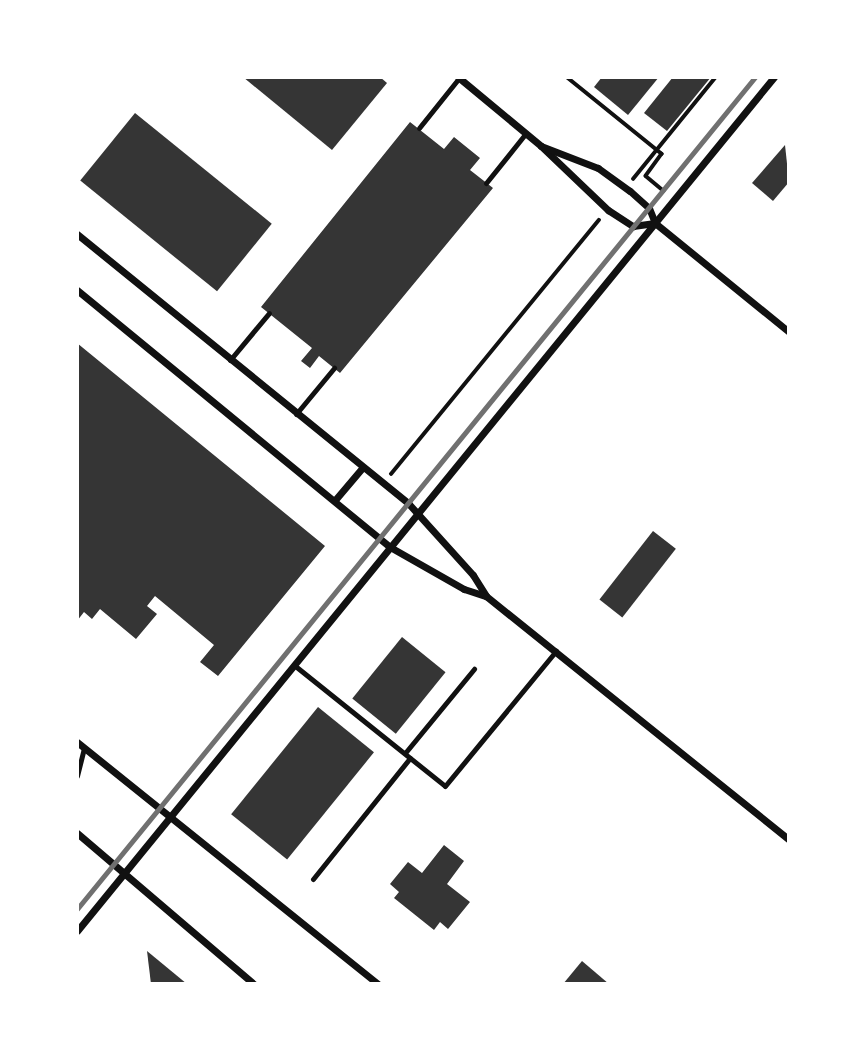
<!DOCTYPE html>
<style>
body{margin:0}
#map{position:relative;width:866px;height:1061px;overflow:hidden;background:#fff;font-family:Overpass,sans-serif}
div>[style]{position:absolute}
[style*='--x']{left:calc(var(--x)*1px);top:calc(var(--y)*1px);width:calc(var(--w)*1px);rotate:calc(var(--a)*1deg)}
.building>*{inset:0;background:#353535;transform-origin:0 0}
.path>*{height:3.5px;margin:-1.75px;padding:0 1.75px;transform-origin:1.75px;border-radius:1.75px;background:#111}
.service>*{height:5px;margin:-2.5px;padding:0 2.5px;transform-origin:2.5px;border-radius:2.5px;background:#111}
.minor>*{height:7px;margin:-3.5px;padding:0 3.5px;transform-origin:3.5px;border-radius:3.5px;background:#111}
.rail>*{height:5px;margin:-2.5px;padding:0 2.5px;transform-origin:2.5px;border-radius:2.5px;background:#707070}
span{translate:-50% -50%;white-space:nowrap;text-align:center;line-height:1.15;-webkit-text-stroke:5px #fff;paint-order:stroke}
.frame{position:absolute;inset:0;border:79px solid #fff;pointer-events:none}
</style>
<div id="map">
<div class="building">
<i style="clip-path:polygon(243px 77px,380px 77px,387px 83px,332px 150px)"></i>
<i style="clip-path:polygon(602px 77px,659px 77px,628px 115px,594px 87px)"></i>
<i style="clip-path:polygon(673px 77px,711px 77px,667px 131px,644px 113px)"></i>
<i style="left:135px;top:113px;width:176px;height:87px;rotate:39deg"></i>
<i style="clip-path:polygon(410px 122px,444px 149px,454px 137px,480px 158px,470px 170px,493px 188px,340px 373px,319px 356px,310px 368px,301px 361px,312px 348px,261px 307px)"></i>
<i style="clip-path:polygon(785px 145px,789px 182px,773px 201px,752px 183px)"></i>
<i style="clip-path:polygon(77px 343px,325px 546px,218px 676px,200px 662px,214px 645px,155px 596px,147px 606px,157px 614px,136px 639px,100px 609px,92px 619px,84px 612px,77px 621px)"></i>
<i style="left:653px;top:531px;width:29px;height:87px;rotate:38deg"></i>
<i style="left:402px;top:637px;width:56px;height:79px;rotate:39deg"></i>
<i style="left:318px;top:707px;width:72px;height:138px;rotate:39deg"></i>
<i style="clip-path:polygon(444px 845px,464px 861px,447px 884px,470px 902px,448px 929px,440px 922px,434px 930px,394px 898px,399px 892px,390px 884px,408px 862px,422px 873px)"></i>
<i style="clip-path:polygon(147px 951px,187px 984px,151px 984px)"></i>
<i style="clip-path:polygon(582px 961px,609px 984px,563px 984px)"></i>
</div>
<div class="path">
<i style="--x:567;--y:77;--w:122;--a:39"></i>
<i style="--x:662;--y:154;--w:27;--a:126"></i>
<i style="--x:646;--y:176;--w:23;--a:40"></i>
<i style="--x:633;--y:179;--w:132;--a:-50.9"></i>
<i style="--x:391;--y:474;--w:328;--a:-50.7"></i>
</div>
<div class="service">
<i style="--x:419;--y:128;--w:64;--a:-51.3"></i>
<i style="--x:486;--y:183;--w:64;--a:-51.3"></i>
<i style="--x:230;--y:360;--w:61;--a:-50.3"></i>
<i style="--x:296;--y:414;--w:60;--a:-50.4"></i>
<i style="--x:294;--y:665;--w:193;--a:38.7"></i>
<i style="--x:445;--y:786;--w:175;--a:-50.6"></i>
<i style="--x:405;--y:753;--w:109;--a:-50.6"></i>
<i style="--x:77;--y:776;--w:29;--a:-76"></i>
<i style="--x:313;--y:879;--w:155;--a:-51.3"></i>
</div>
<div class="minor">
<i style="--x:458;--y:77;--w:108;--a:39.7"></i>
<i style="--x:541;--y:146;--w:93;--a:43.7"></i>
<i style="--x:608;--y:210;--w:30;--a:33"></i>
<i style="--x:633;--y:226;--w:22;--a:-8"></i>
<i style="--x:541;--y:146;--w:61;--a:21.1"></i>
<i style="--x:598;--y:168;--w:39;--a:36"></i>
<i style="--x:630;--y:191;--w:25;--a:42"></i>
<i style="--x:649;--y:208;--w:16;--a:68"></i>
<i style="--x:655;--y:223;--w:173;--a:39.1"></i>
<i style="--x:77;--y:234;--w:427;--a:39.1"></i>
<i style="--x:408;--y:503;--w:97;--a:47.9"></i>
<i style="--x:473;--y:575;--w:25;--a:58"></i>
<i style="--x:77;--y:290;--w:405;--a:39.4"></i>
<i style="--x:390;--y:547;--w:85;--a:29.6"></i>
<i style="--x:464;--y:589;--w:23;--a:18"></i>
<i style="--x:486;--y:596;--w:389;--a:38.8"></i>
<i style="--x:335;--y:500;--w:42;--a:-49.8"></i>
<i style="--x:77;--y:742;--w:386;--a:38.8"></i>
<i style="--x:77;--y:833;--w:233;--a:40.5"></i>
<i style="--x:77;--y:931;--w:1102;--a:-50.78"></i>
</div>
<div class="rail">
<i style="--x:77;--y:909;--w:1073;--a:-50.82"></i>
</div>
<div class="frame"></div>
</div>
